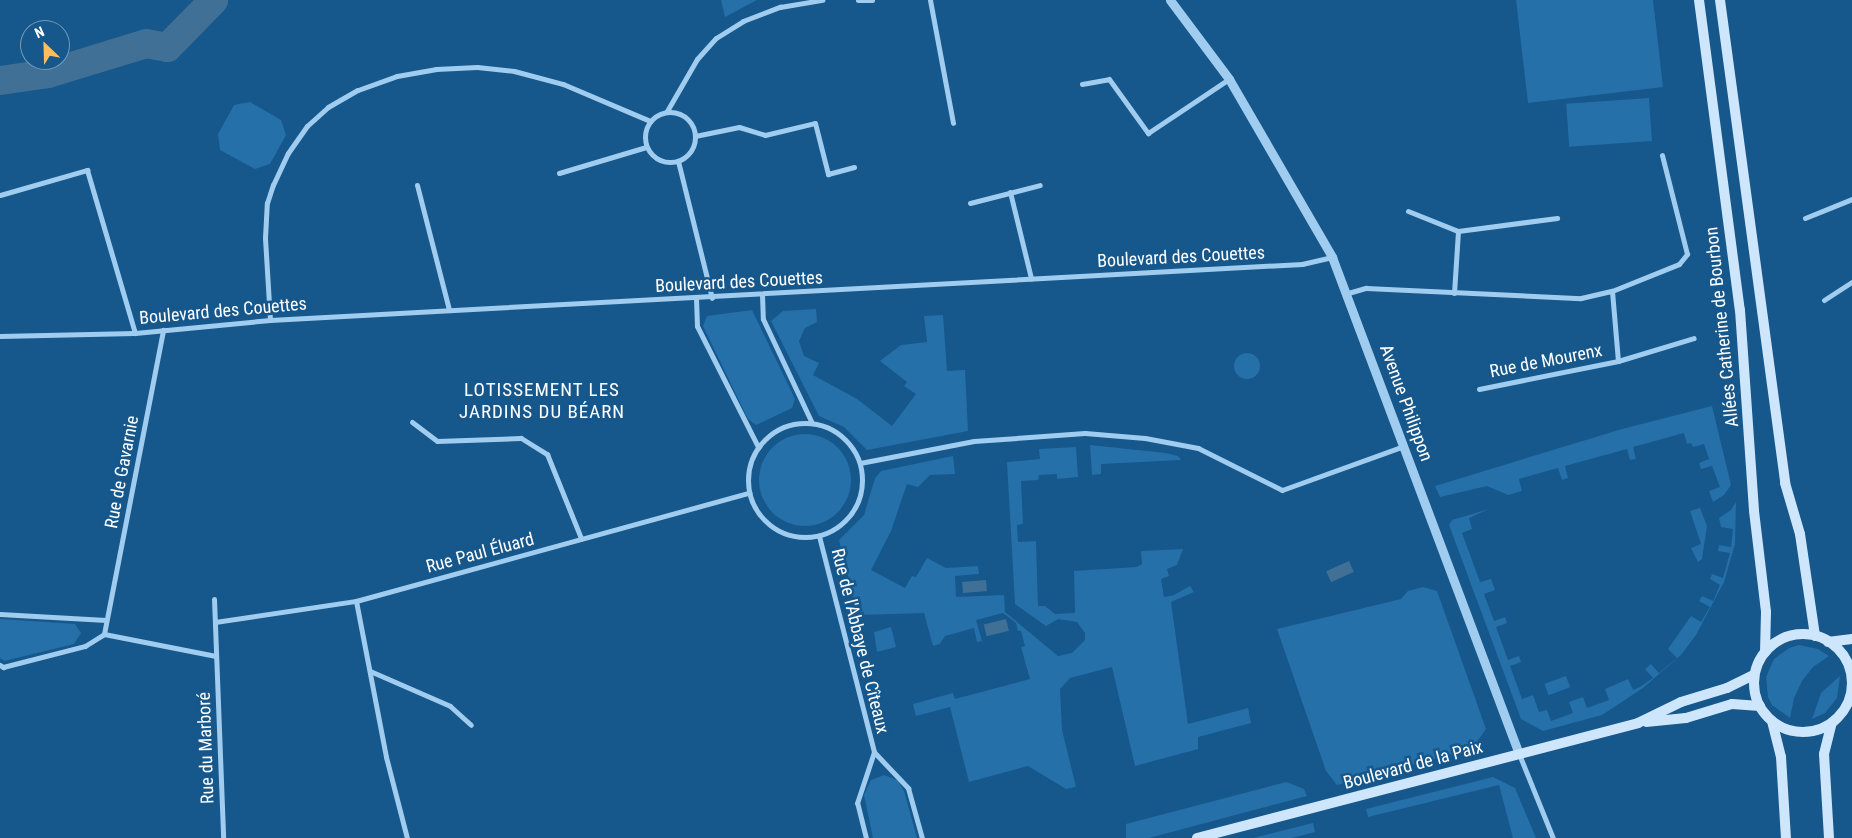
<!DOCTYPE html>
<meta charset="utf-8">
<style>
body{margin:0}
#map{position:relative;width:1852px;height:838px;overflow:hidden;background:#16578c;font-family:"Roboto Condensed",sans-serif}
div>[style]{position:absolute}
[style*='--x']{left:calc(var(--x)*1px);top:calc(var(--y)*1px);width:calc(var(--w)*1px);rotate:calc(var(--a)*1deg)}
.green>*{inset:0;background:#2570a9;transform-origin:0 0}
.round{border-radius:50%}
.water>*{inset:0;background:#417096;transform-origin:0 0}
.river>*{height:29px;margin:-14.5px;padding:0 14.5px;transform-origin:14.5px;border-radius:14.5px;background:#417096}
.minor>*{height:5px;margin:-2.5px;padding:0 2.5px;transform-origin:2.5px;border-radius:2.5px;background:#a0cdef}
.minor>.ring{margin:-2.5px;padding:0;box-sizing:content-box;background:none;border:5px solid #a0cdef;border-radius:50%}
.tertiary>*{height:9px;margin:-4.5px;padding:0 4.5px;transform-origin:4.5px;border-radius:4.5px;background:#a0cdef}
.secondary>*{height:10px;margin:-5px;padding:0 5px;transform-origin:5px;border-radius:5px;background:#cee6fb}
.secondary>.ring{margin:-5px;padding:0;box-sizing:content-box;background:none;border:10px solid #cee6fb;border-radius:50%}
span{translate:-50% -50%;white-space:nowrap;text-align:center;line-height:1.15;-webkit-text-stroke:5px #16578c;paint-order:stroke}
.street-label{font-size:18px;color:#fff}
.neighbourhood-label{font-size:19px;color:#fff;letter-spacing:1px}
.north{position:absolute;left:20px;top:20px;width:50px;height:50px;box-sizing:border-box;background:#16578c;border:1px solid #739aba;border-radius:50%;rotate:336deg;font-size:14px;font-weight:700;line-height:20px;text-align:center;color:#fff}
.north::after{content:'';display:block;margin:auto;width:18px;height:22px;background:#ffbe5e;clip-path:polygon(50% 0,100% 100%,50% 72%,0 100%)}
</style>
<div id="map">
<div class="green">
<i style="clip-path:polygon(721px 0,757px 0,725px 17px)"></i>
<i style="clip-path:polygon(1516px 0,1653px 0,1663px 87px,1528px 103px)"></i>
<i style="left:1649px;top:98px;width:43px;height:83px;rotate:86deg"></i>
<i style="clip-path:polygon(250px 102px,281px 120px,286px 135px,270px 164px,255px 169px,220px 150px,218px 134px,234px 105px)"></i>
<i style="clip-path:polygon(816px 309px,817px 322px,805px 328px,799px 341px,804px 356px,819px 363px,813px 375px,857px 399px,892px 426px,916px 394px,904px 386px,907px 382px,880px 361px,901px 345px,927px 342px,924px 316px,943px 315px,947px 371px,965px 370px,968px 431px,867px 450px,844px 427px,819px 416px,771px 321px,783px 311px)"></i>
<i style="clip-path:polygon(752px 310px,795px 399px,792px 408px,756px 425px,748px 419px,703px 326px,707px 316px)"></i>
<i class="round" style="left:1234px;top:353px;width:26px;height:26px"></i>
<i style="clip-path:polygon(1712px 406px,1731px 485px,1724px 495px,1713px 502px,1709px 491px,1720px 487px,1712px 466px,1701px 469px,1699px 463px,1709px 459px,1704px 444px,1693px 447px,1691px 443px,1687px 444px,1684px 433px,1633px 447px,1636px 459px,1630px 460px,1627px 449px,1565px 466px,1568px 478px,1562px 480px,1558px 468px,1519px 479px,1522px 491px,1508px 495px,1487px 486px,1440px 497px,1435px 486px,1622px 429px)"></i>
<i class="round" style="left:759px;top:434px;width:92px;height:92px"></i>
<i style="clip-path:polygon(1090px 445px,1166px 453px,1178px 456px,1181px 460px,1101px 464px,1101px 474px,1092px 475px)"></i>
<i style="clip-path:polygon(1076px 447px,1078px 477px,1057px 479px,1057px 474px,1039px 475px,1038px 480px,1021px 481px,1023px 524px,1017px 525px,1018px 542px,1036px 541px,1038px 606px,1045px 606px,1055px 614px,1075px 613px,1074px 571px,1136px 567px,1142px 564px,1141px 551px,1183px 549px,1177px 565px,1167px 569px,1169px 576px,1161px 579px,1164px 597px,1174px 595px,1190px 586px,1194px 592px,1171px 602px,1188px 724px,1248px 708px,1251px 723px,1198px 737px,1198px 749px,1135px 766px,1112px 667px,1070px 678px,1060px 689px,1062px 730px,1076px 787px,1066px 789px,1028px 766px,969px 782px,950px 707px,916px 716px,913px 704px,953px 693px,955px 699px,1030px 679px,1021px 647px,1025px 646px,1021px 631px,1018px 631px,1016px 623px,1003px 613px,976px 620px,982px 641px,977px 642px,974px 628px,945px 636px,940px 644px,933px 646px,924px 613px,858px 615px,839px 540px,864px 515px,875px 478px,881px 471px,953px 456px,955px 474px,930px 475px,918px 487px,907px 484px,891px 531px,871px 570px,905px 588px,912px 576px,916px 577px,927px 558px,946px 568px,978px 566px,979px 574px,955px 576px,956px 597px,1004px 595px,1005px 612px,1058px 656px,1072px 653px,1085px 640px,1085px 633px,1077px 622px,1058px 619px,1046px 626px,1015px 604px,1007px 462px,1040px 459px,1039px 449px)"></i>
<i style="clip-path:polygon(1736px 502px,1735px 544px,1724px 582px,1696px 635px,1681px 655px,1643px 688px,1602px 715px,1543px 731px,1521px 719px,1449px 525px,1452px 520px,1489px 509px,1469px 518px,1472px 529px,1462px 533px,1480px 582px,1491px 579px,1495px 590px,1484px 594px,1494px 621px,1505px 617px,1507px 623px,1496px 627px,1508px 660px,1519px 656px,1521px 662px,1510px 666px,1522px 699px,1533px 695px,1539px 712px,1547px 710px,1551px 721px,1573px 713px,1569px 702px,1583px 697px,1587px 708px,1609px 700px,1605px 689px,1628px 679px,1633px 690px,1640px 687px,1653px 678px,1645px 669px,1651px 664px,1659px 673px,1677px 658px,1668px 649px,1691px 616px,1701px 622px,1710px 607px,1699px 601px,1702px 596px,1713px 601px,1720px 585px,1710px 579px,1712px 574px,1723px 578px,1730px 553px,1718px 551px,1719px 545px,1731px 547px,1733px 529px,1721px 527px,1719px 518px,1731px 510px)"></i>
<i style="clip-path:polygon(1700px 508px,1707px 526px,1702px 559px,1698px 562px,1691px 548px,1701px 544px,1690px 511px)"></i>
<i style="clip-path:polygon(1423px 587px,1437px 591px,1486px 729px,1472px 749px,1337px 785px,1326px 771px,1277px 629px,1401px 599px,1408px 591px)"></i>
<i style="clip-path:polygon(0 619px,75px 624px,81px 633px,74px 644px,4px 661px,0 658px)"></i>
<i style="clip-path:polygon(891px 627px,896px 647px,877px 652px,874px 632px)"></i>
<i style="clip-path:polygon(1799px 645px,1818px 649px,1829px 656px,1813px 667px,1802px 681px,1794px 698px,1790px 718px,1772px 705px,1768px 697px,1766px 677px,1774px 659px,1789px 648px)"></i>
<i style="left:1566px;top:676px;width:12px;height:23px;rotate:70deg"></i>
<i style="clip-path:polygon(1840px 676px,1837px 698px,1825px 713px,1812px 719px,1821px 693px)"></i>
<i style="clip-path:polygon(884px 775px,897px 780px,904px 791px,917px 838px,873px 838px,864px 795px,871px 780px)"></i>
<i style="clip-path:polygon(1493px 777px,1515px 788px,1536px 838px,1513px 838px,1499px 785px,1368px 817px,1366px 809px)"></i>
<i style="clip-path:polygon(1286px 782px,1304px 789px,1307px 796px,1149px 838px,1126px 838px,1126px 824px)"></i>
<i style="clip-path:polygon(1313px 823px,1315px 832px,1292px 838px,1253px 838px)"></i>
</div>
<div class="water">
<i style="left:1349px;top:561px;width:12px;height:25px;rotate:66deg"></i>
<i style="left:986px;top:580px;width:11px;height:24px;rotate:85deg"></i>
<i style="left:1006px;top:619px;width:12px;height:23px;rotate:76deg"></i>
</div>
<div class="river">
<i style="--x:0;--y:80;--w:49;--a:-8.3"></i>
<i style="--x:48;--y:73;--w:102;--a:-17"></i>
<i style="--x:146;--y:43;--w:21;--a:11"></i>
<i style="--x:167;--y:47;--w:66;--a:-45.6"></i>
</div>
<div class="minor">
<i style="--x:858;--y:0;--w:14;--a:0"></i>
<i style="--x:930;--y:0;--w:125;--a:79.4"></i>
<i style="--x:1082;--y:84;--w:27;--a:-10"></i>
<i style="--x:1109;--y:79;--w:67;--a:54.2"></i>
<i style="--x:1148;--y:133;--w:97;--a:-33.7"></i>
<i style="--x:667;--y:111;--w:60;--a:-60"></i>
<i style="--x:697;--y:59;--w:28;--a:-48"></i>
<i style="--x:716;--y:38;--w:32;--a:-32"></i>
<i style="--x:743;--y:21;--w:40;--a:-21"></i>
<i style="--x:780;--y:7;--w:43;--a:-9.5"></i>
<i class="ring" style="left:645px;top:112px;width:45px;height:45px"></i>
<i style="--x:695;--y:136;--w:45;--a:-11.6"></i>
<i style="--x:739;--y:127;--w:27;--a:17"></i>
<i style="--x:765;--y:135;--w:51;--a:-13.5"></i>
<i style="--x:815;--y:123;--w:53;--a:75.7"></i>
<i style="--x:828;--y:174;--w:27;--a:-15"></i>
<i style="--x:678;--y:161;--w:141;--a:76.1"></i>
<i style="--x:559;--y:173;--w:91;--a:-16.6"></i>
<i style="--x:417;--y:185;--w:129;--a:75.6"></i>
<i style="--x:1010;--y:192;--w:89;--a:76.3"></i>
<i style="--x:0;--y:195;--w:91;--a:-16"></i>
<i style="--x:87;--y:170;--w:170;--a:73.6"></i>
<i style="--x:970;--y:203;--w:72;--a:-14.4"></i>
<i style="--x:1408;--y:211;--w:54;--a:21.8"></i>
<i style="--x:1458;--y:231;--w:100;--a:-7.5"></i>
<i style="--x:1805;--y:218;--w:51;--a:-22"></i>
<i style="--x:1612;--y:291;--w:70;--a:85.1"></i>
<i style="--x:1348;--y:293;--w:19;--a:-16"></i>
<i style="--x:1366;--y:288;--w:215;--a:2.7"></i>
<i style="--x:1581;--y:298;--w:32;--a:-13"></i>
<i style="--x:1612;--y:291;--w:72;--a:-21.9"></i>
<i style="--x:1679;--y:264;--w:13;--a:-51"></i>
<i style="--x:1687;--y:254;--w:102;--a:-104.2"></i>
<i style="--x:1454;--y:293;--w:62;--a:-86.3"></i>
<i style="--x:762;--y:294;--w:25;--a:88"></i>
<i style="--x:763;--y:319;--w:115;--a:64.8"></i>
<i style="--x:696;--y:298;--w:28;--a:88"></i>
<i style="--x:697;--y:326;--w:136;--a:63.2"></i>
<i style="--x:1824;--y:300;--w:33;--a:-33"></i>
<i style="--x:270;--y:320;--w:82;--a:-93.5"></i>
<i style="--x:265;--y:238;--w:35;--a:-87"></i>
<i style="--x:267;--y:203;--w:19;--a:-72"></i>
<i style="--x:273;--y:185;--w:35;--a:-65"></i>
<i style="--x:288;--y:153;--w:33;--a:-55"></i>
<i style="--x:307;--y:126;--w:28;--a:-42"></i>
<i style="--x:328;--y:107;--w:34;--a:-30"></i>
<i style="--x:358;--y:90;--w:41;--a:-19.7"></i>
<i style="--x:397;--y:76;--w:40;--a:-10"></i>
<i style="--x:436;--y:69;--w:41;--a:-2.8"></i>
<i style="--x:477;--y:67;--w:37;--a:6"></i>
<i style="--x:514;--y:71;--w:51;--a:14.9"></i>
<i style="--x:563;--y:84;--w:95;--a:23"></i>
<i style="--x:0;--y:336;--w:135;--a:-1.3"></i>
<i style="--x:135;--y:333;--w:136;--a:-5.5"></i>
<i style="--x:270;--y:320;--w:1034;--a:-3.11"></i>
<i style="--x:1302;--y:264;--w:31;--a:-13"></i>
<i style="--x:1479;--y:389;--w:142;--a:-11.4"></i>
<i style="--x:1618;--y:361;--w:79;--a:-16.8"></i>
<i style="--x:412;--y:422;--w:31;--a:37"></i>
<i style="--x:437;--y:441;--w:84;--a:-2"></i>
<i style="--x:521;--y:438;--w:31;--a:32"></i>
<i style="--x:547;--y:454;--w:91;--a:68"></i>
<i class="ring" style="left:748px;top:423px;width:109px;height:109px"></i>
<i style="--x:860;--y:463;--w:116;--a:-10.9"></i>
<i style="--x:974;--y:441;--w:111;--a:-4.1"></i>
<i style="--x:1085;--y:433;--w:60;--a:4.8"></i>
<i style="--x:1145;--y:438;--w:54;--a:10.7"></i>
<i style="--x:1198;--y:448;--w:94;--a:26.6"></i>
<i style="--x:1282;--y:490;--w:130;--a:-19.8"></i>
<i style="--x:819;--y:536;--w:223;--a:75.7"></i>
<i style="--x:214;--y:599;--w:239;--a:87.8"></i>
<i style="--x:356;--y:601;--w:159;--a:79.1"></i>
<i style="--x:386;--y:757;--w:84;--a:75.5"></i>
<i style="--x:0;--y:614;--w:106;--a:3.2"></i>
<i style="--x:215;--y:622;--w:143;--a:-8.5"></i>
<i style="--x:356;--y:601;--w:408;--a:-15.4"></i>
<i style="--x:104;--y:634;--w:114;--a:11.1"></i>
<i style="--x:0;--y:665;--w:4;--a:34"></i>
<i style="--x:3;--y:667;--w:85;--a:-14.4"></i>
<i style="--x:85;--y:646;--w:22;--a:-32"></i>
<i style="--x:104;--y:634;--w:310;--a:-79"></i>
<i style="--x:370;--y:671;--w:87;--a:23.6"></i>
<i style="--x:450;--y:706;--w:28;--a:42"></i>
<i style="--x:1519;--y:754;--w:91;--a:68"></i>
<i style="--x:866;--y:838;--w:36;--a:-104"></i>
<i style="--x:857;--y:803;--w:54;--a:-71.6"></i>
<i style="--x:874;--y:752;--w:50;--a:46.6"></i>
<i style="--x:908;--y:788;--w:52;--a:74.4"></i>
</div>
<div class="tertiary">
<i style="--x:1170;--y:0;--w:99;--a:53.2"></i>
<i style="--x:1229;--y:79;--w:206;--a:59.9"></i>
<i style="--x:1332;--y:257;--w:531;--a:69.38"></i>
</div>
<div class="secondary">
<i style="--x:1699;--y:0;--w:313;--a:82.5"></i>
<i style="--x:1740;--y:310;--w:201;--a:86"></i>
<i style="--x:1754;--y:511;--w:102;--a:83.2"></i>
<i style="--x:1766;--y:612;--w:40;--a:91.4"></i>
<i style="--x:1720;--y:0;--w:487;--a:82.3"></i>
<i style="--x:1785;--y:483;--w:53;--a:73.6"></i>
<i style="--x:1800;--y:534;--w:103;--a:81.6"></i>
<i class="ring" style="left:1754px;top:634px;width:88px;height:88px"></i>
<i style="--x:1828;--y:642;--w:24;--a:-7"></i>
<i style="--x:1772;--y:721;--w:37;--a:76"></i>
<i style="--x:1781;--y:757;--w:81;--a:86.5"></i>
<i style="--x:1646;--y:722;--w:40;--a:-5.7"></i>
<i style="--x:1686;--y:718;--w:48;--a:-16.9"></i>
<i style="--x:1732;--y:704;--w:28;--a:4"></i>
<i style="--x:1197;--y:838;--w:456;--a:-14.6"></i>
<i style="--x:1638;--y:723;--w:48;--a:-26"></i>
<i style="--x:1681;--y:702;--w:48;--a:-16.9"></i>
<i style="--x:1727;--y:688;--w:30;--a:-26"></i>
<i style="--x:1829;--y:838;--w:84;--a:-93.4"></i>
<i style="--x:1824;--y:754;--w:32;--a:-76"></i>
</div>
<div class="street-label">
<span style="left:1181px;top:257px;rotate:-3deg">Boulevard des Couettes</span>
<span style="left:739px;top:282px;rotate:-3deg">Boulevard des Couettes</span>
<span style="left:223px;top:311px;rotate:-5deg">Boulevard des Couettes</span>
<span style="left:1722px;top:327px;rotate:-96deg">Allées Catherine de Bourbon</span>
<span style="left:1546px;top:361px;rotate:-11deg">Rue de Mourenx</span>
<span style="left:1406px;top:403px;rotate:70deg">Avenue Philippon</span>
<span style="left:122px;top:472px;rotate:-79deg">Rue de Gavarnie</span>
<span style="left:480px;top:553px;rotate:-15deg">Rue Paul Éluard</span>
<span style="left:860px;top:641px;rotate:76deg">Rue de l'Abbaye de Cîteaux</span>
<span style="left:206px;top:748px;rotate:-92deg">Rue du Marboré</span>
<span style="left:1413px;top:765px;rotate:-15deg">Boulevard de la Paix</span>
</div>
<div class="neighbourhood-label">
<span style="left:542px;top:401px">LOTISSEMENT LES<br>JARDINS DU BÉARN</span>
</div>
<div class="north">N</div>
</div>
